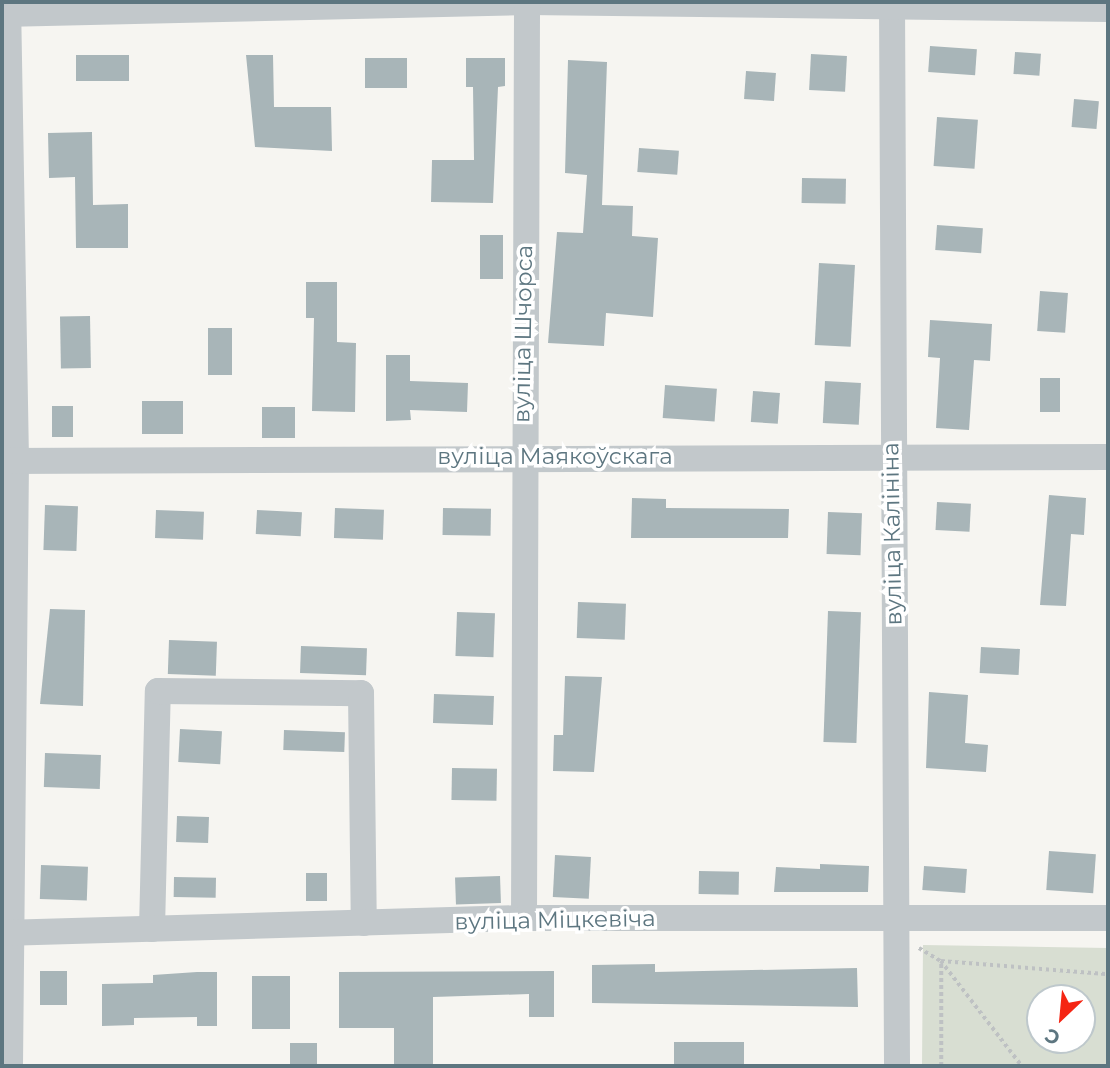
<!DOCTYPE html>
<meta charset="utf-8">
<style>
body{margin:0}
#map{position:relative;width:1110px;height:1068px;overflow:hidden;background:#f6f5f1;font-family:Montserrat,sans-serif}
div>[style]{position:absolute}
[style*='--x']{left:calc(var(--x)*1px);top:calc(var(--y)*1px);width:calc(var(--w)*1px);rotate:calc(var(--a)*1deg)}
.green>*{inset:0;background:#d8ded2}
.building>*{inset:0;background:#a8b5b8;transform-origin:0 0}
.path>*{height:3.5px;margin-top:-1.75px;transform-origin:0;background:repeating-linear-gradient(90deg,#bec1c3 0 3.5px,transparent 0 7px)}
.minor>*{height:26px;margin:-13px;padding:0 13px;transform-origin:13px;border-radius:13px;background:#c2c8cb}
span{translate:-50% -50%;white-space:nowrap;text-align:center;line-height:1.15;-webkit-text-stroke:7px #fff;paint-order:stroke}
.street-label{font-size:23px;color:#5d7680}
.frame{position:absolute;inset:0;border:4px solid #5d7680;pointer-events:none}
.north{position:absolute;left:1026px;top:984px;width:70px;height:70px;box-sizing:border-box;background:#fff;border:2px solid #bec8cc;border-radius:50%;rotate:206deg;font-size:19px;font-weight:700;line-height:28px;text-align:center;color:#5d7680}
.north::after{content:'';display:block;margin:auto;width:24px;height:32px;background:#f52513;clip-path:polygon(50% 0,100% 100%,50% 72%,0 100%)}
</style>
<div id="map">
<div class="green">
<i style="clip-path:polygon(evenodd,923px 945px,1108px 948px,1108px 1066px,922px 1066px,923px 945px,1040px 998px,1082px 998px,1082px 1040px,1040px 1040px,1040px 998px)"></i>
</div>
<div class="building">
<i style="left:930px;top:46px;width:47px;height:26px;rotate:4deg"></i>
<i style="left:1015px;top:52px;width:26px;height:22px;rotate:4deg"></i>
<i style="left:811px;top:54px;width:36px;height:36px;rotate:3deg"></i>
<i style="left:76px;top:55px;width:53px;height:26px"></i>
<i style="clip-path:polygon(246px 55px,273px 55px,274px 107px,331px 107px,332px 151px,255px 147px)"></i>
<i style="left:407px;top:58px;width:30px;height:42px;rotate:90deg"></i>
<i style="clip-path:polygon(466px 58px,505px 58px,505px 86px,498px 87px,493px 203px,431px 202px,432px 160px,474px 160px,473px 87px,466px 87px)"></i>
<i style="clip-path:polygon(568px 60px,607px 62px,602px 205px,633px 206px,632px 236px,658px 238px,653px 317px,606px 313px,604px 346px,548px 343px,557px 232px,583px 233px,587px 175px,565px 173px)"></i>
<i style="left:746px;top:71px;width:30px;height:28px;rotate:4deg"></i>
<i style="left:1074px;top:99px;width:25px;height:28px;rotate:5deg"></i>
<i style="left:937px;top:117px;width:41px;height:49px;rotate:4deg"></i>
<i style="clip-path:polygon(92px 132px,93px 205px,128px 204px,128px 248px,76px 248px,75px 177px,49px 178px,48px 133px)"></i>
<i style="left:639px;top:148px;width:40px;height:24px;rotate:4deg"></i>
<i style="left:802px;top:178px;width:44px;height:25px;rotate:1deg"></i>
<i style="left:937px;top:225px;width:46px;height:25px;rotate:4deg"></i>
<i style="left:480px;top:235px;width:23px;height:44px"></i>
<i style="left:819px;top:263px;width:36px;height:82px;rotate:3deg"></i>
<i style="clip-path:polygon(306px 282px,337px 282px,337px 342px,356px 343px,355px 412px,312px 411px,314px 318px,306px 318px)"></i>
<i style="left:1040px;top:291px;width:28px;height:40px;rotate:4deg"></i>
<i style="left:90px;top:316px;width:52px;height:30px;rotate:89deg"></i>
<i style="clip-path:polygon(930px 320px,992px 324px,990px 361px,974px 360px,969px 430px,936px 428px,940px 358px,928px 357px)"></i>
<i style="left:232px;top:328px;width:47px;height:24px;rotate:90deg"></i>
<i style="clip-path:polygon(386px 355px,410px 355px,410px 381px,468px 383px,467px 412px,410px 410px,411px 420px,386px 421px)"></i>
<i style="left:1040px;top:378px;width:20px;height:34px"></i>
<i style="left:825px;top:381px;width:36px;height:42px;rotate:3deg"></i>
<i style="left:665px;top:385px;width:52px;height:33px;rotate:4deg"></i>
<i style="left:753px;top:391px;width:27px;height:31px;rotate:4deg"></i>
<i style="left:183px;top:401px;width:33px;height:41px;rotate:90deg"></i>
<i style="left:52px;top:406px;width:21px;height:31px"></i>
<i style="left:295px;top:407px;width:31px;height:33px;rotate:90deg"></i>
<i style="clip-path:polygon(1049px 495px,1086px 498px,1084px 535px,1071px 534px,1066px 606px,1040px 605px)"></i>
<i style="clip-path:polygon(632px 498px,666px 499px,666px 508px,789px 509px,788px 538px,631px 538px)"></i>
<i style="left:937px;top:502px;width:34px;height:28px;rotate:3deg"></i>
<i style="left:45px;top:505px;width:33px;height:45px;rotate:2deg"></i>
<i style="left:335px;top:508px;width:49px;height:30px;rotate:2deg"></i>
<i style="left:443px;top:508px;width:48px;height:27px;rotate:1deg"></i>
<i style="left:156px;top:510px;width:48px;height:28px;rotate:2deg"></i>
<i style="left:257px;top:510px;width:45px;height:24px;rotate:3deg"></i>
<i style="left:828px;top:512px;width:34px;height:42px;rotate:2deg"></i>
<i style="left:578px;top:602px;width:48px;height:36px;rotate:2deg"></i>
<i style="clip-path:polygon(50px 609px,85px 610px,83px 706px,40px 704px)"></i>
<i style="left:828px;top:611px;width:33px;height:131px;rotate:2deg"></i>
<i style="left:457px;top:612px;width:38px;height:44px;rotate:2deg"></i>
<i style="left:169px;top:640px;width:48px;height:34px;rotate:2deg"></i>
<i style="left:301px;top:646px;width:66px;height:27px;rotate:2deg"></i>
<i style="left:981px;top:647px;width:39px;height:26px;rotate:3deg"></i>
<i style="clip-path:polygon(565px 676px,602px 677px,594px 772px,553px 771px,554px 735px,563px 735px)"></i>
<i style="clip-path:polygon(929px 692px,968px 695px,965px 743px,988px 745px,986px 772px,926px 768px)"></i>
<i style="left:434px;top:694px;width:60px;height:29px;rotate:2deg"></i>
<i style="left:180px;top:729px;width:42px;height:33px;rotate:3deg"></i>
<i style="left:284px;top:730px;width:61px;height:20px;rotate:2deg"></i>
<i style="left:45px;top:753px;width:56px;height:34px;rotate:2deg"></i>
<i style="left:452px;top:768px;width:45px;height:32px;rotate:1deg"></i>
<i style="left:177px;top:816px;width:32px;height:26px;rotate:2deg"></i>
<i style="left:1049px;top:851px;width:47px;height:39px;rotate:4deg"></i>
<i style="left:555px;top:855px;width:36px;height:42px;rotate:3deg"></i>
<i style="clip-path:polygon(820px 864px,869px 866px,868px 892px,774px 892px,776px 867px,820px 869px)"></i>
<i style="left:41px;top:865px;width:47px;height:34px;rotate:2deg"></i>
<i style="left:924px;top:866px;width:43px;height:24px;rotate:4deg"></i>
<i style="left:699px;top:871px;width:40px;height:23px;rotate:1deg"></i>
<i style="left:306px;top:873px;width:21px;height:28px"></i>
<i style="left:500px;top:876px;width:27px;height:45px;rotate:88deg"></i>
<i style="left:174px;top:877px;width:42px;height:20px;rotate:1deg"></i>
<i style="clip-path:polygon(655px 964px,655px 972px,857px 968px,858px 1007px,592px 1003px,592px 965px)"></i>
<i style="left:40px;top:971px;width:27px;height:34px"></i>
<i style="clip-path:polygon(554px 971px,554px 1017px,529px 1017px,529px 994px,433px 997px,433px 1066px,394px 1066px,394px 1028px,339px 1028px,339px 972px)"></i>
<i style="clip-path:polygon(197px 972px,217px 972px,217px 1026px,197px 1026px,197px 1017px,134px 1018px,134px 1025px,102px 1026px,102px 984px,153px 983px,153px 975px)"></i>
<i style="left:252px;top:976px;width:38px;height:53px"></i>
<i style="left:674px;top:1042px;width:70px;height:24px"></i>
<i style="left:290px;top:1043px;width:27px;height:23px"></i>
</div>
<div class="path">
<i style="--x:919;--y:948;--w:26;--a:31"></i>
<i style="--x:941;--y:961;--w:133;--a:52.4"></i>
<i style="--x:941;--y:1066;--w:105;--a:-90"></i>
<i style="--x:941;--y:961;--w:168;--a:4.5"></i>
</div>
<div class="minor">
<i style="--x:8;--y:2;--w:459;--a:89"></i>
<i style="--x:16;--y:461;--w:605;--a:90.57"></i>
<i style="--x:892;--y:2;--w:1064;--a:89.73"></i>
<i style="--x:2;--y:14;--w:525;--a:-1.31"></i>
<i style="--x:527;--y:2;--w:581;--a:0.69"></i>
<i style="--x:2;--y:461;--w:1106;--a:-0.21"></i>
<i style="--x:524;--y:918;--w:916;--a:-89.81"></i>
<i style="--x:152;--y:929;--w:238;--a:-88.6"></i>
<i style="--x:158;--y:691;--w:203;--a:0.6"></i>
<i style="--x:361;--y:693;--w:230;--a:89.3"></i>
<i style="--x:2;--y:933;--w:522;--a:-1.65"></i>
<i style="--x:524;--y:918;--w:584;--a:0"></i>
</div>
<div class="street-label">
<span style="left:523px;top:334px;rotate:-89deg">вуліца Шчорса</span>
<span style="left:555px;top:456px">вуліца Маякоўскага</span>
<span style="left:892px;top:534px;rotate:-91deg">вуліца Калініна</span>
<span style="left:555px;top:920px;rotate:-1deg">вуліца Міцкевіча</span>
</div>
<div class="frame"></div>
<div class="north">С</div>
</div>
